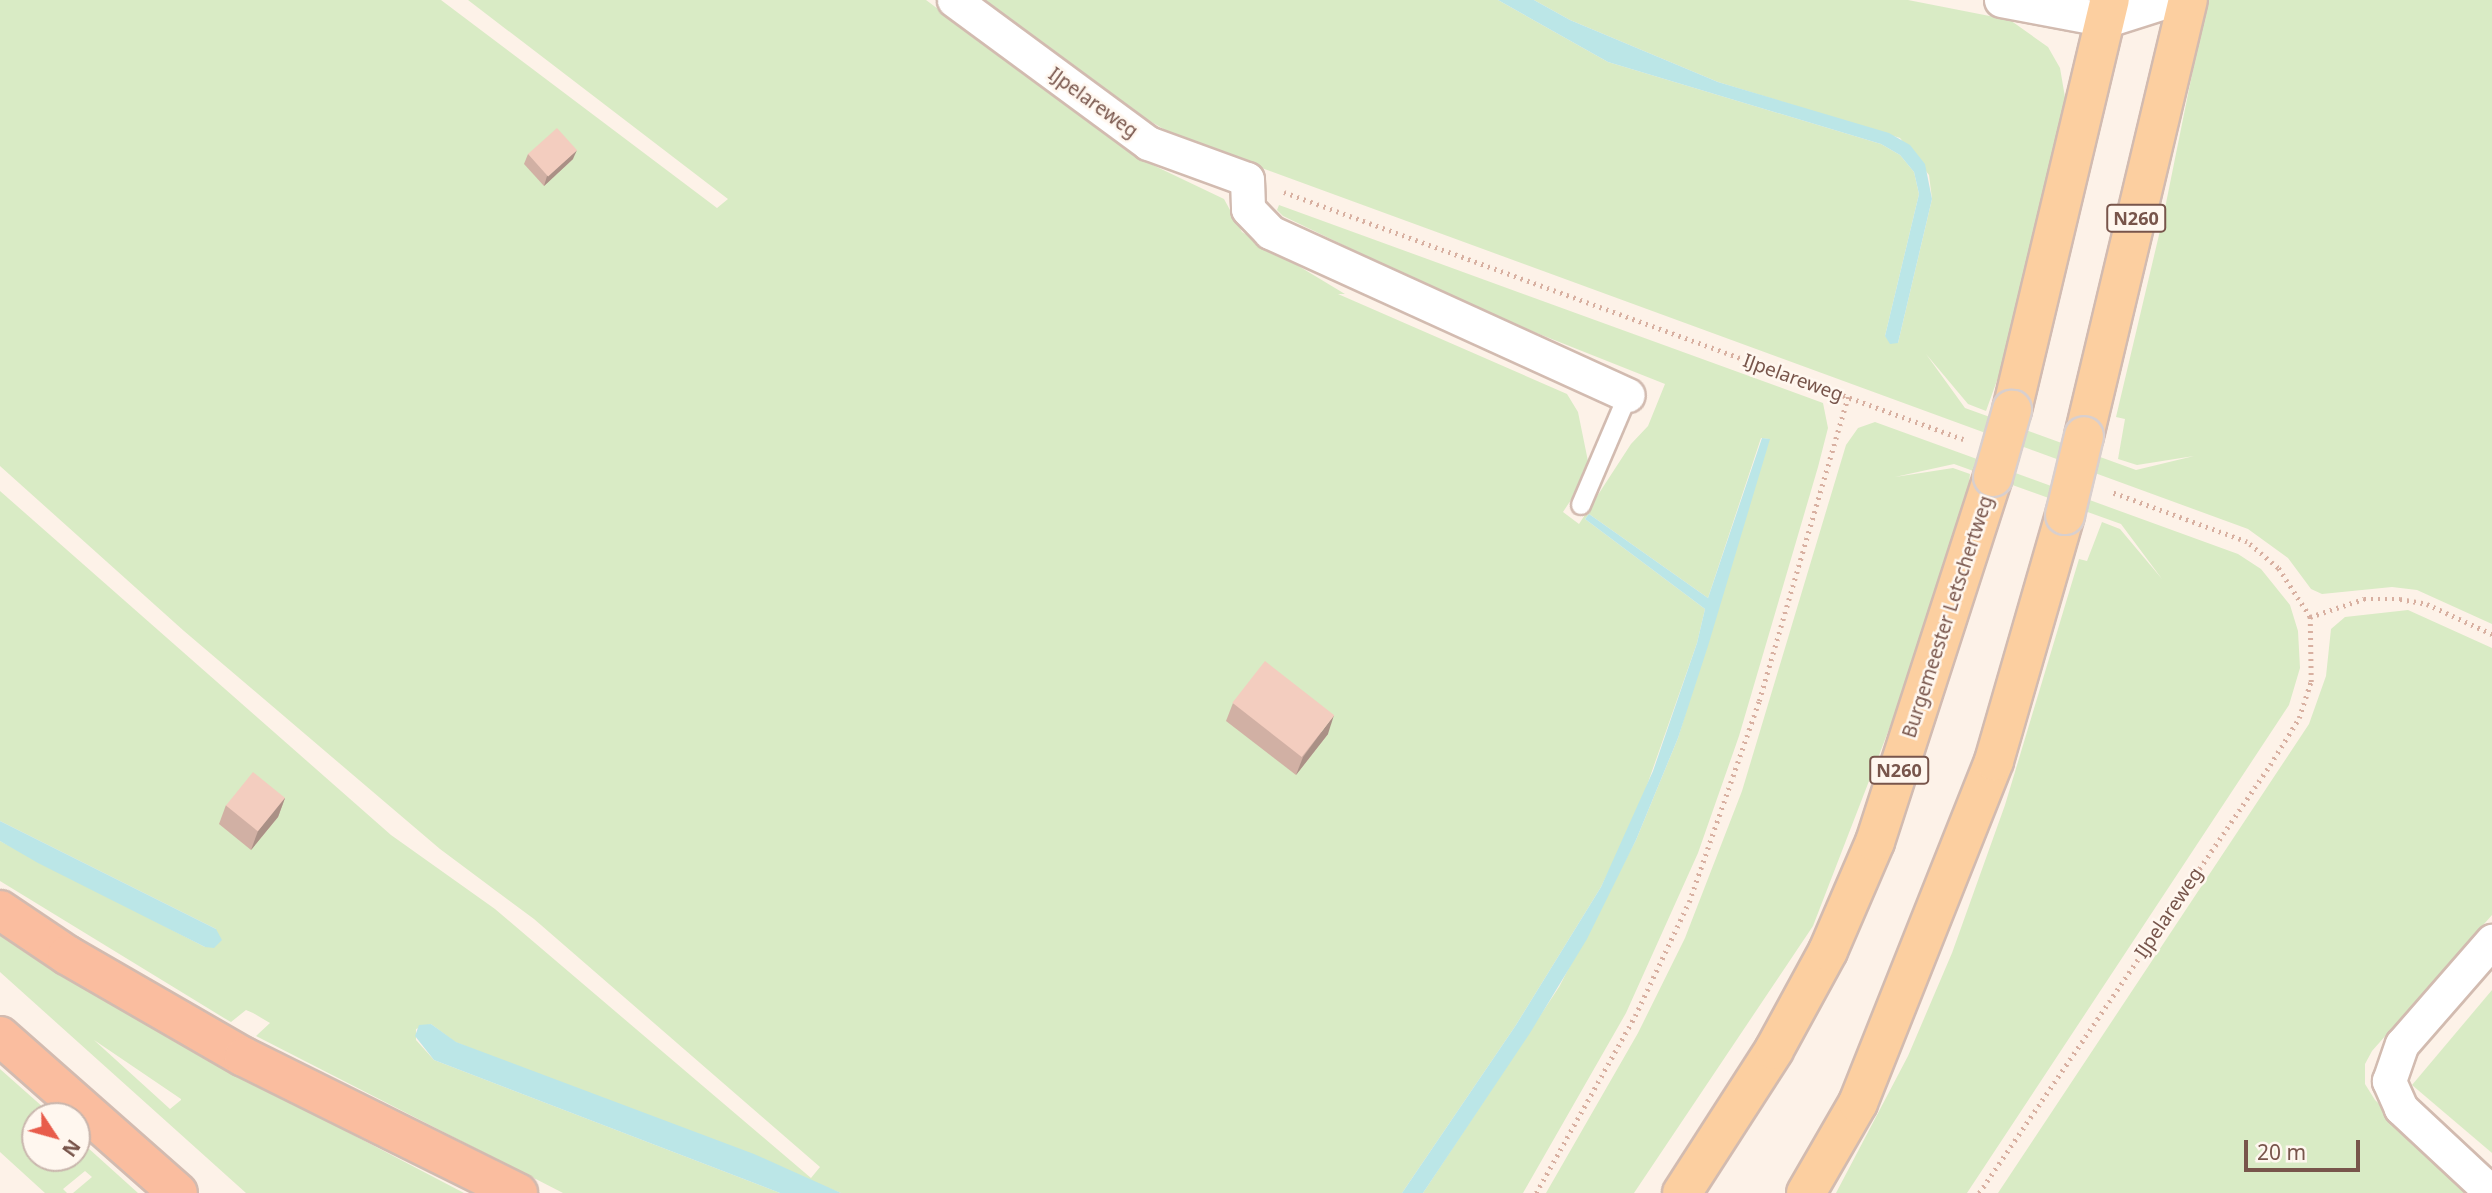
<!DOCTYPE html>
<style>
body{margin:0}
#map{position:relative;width:2492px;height:1193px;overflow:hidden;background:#fdf2e8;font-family:"Noto Sans",sans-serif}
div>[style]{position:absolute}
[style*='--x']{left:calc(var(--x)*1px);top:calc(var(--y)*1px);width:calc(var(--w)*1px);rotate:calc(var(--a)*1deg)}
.green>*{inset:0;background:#d9ebc5}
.water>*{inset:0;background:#bbe6e7}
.path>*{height:4.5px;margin-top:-2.25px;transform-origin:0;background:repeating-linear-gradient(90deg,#d8b0a1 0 2px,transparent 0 7px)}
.roads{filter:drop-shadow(2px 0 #d2bbb0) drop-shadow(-2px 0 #d2bbb0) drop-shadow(0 2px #d2bbb0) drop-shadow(0 -2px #d2bbb0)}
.service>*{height:18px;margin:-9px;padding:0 9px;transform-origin:9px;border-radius:9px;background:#fff}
.minor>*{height:33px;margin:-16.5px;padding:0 16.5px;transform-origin:16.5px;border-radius:16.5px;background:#fff}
.primary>*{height:38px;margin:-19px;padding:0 19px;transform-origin:19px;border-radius:19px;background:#fccfa0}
.trunk>*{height:38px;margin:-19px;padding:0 19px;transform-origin:19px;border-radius:19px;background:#fabd9f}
.bridges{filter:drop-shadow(2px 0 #d9cfcd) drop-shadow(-2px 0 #d9cfcd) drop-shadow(0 2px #d9cfcd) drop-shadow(0 -2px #d9cfcd)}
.primary-bridge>*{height:38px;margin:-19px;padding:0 19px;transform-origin:19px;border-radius:19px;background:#fccfa0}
.wall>*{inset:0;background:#d1b0a4}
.shaded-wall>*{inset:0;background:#aa9086}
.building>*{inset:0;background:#f3cdbf;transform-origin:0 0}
span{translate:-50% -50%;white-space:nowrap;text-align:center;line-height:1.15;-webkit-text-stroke:5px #fff7ef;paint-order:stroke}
.shield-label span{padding:2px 5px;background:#fff7ef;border:2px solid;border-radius:5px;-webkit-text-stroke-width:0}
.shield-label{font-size:18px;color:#78554b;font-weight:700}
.street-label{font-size:19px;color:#78554b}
.north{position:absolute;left:21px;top:1102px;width:70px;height:70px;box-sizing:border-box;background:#fff7ef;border:2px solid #c9b6ad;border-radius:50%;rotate:126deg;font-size:19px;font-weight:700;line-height:28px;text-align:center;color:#78554b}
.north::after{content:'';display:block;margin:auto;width:24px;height:32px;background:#e85c4b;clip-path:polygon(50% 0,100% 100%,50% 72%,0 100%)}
.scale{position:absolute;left:2244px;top:1140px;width:116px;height:32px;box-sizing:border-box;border:4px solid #78554b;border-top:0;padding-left:9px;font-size:21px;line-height:24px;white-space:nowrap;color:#78554b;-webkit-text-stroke:5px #fff7ef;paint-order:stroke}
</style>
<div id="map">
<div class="green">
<i style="clip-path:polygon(0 0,441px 0,717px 208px,728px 199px,468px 0,926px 0,1136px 157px,1224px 199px,1242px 232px,1345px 294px,1338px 294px,1567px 394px,1578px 412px,1590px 471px,1563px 512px,1579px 524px,1631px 444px,1648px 426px,1665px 384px,1474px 308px,1283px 216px,1277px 210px,1279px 205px,1823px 403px,1828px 428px,1818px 467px,1739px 736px,1698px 853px,1626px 1013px,1523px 1193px,1423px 1193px,1559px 987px,1636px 840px,1678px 738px,1769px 439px,1761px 438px,1708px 598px,1589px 514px,1585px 519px,1705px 609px,1697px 643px,1638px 811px,1601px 887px,1516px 1025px,1402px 1193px,841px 1193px,455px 1042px,431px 1024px,416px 1029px,416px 1040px,434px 1060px,780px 1193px,563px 1193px,256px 1036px,270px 1023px,253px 1013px,246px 1010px,231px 1022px,224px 1018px,0 881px,0 841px,205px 947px,216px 929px,0 821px,0 491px,391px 835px,495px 909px,811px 1178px,820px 1167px,534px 919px,440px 849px,184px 631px,0 466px)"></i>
<i style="clip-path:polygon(985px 0,1498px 0,1608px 62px,1881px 144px,1900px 155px,1914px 172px,1919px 194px,1885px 336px,1898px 343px,1932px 199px,1929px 175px,1900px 138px,1718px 82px,1570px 20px,1534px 0,1908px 0,2010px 20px,2048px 47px,2060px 68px,2066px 103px,2005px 376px,1999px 375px,1986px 411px,1968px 404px,1926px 354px,1965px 408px,2136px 470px,2194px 456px,2137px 465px,2118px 459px,2125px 419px,2116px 417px,2163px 218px,2207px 0,2492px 0,2492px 624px,2417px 590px,2392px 587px,2322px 594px,2311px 589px,2288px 558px,2248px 529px,1177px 137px,1133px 111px)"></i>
<i style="clip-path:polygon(1875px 422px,2238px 554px,2261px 569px,2290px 605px,2298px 631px,2300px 668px,2289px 705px,1967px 1193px,1836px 1193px,1908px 1056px,1952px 953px,2005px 805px,2079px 559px,2087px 561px,2102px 522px,2120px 529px,2162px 579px,2121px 524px,1954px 464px,1895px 477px,1953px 468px,1970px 474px,1968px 492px,1954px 561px,1813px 926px,1634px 1193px,1546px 1193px,1638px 1033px,1685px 938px,1742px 791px,1846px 445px,1858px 428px)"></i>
<i style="clip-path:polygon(2408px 610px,2492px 648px,2492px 915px,2372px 1051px,2365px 1064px,2365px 1084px,2375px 1100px,2473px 1193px,1998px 1193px,2309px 724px,2326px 676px,2331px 629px,2345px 617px)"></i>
<i style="clip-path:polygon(evenodd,0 932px,189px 1049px,464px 1193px,246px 1193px,0 972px,0 932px,94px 1040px,181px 1099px,181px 1100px,170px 1109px,94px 1040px)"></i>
<i style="clip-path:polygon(2492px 990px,2492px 1153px,2412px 1085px)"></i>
<i style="clip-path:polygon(0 1069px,53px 1116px,35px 1116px,35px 1158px,77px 1158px,77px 1138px,138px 1193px,73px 1193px,92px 1177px,85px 1171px,63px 1189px,67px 1193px,45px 1193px,0 1152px)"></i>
</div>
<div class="water">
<i style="clip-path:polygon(1498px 0,1534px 0,1570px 20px,1718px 82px,1889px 133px,1910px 145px,1925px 164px,1932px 199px,1898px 343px,1890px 344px,1885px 336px,1919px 194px,1914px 172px,1900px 155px,1881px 144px,1608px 62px)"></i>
<i style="clip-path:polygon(1762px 438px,1770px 439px,1708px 646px,1678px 738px,1636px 840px,1587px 939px,1530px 1033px,1423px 1193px,1402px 1193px,1516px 1025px,1601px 887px,1653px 771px,1697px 643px,1705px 609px,1585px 519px,1589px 514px,1708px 598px)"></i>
<i style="clip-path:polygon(0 821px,216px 929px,222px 940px,214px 948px,205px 947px,38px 863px,0 841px)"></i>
<i style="clip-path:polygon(431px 1024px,456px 1042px,754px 1154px,841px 1193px,780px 1193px,434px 1060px,415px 1036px,419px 1025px)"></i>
</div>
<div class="path">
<i style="--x:1284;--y:192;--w:723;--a:19.99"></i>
<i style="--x:2310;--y:617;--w:57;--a:-18.4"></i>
<i style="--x:2364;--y:599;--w:36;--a:0"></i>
<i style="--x:2400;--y:599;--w:27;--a:10"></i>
<i style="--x:2427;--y:604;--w:72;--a:24.8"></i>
<i style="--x:1536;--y:1193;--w:203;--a:-60.8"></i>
<i style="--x:1635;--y:1016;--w:126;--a:-64.7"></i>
<i style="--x:1689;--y:902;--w:213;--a:-70.8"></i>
<i style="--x:1759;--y:701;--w:317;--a:-73.7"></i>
<i style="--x:1979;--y:1193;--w:518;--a:-55.79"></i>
<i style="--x:2270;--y:765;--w:55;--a:-58.3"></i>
<i style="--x:2299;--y:718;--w:38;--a:-72"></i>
<i style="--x:2311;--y:682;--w:65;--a:-90.9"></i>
<i style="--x:2310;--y:617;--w:59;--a:-123.1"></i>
<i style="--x:2278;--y:568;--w:40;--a:-140"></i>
<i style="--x:2247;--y:542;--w:146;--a:-159.9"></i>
</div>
<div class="roads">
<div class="service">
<i style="--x:1581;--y:505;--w:120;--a:-66.9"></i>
</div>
<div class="minor">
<i style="--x:954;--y:0;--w:241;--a:36.4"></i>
<i style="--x:1148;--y:143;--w:105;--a:20"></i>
<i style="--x:1247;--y:179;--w:30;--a:88"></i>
<i style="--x:1248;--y:209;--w:32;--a:46"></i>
<i style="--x:1270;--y:232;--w:393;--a:24.5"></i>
<i style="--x:2001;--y:0;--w:108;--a:10.7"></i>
<i style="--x:2107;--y:20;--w:66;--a:-17.6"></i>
<i style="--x:2492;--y:1193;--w:125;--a:-137"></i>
<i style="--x:2401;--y:1108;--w:30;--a:-114"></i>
<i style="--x:2389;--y:1081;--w:39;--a:-71"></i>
<i style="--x:2402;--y:1044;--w:137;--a:-48.9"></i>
</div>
<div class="primary">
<i style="--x:2012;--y:410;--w:422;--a:-76.6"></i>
<i style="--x:2084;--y:436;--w:448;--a:-76.6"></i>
<i style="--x:1682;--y:1193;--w:170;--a:-57.2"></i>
<i style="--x:1774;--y:1050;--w:113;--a:-61.4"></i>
<i style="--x:1828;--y:951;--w:119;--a:-66.7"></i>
<i style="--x:1875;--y:842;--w:384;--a:-72.1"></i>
<i style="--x:1806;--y:1193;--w:104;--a:-60"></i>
<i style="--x:1858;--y:1103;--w:368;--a:-68.3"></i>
<i style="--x:1994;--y:761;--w:256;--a:-73.9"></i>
</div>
<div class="trunk">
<i style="--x:0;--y:910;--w:81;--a:33.9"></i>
<i style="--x:67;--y:955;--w:204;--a:30"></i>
<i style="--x:244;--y:1057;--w:306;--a:26.4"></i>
<i style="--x:0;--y:1036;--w:237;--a:41.4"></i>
</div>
</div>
<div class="bridges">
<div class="primary-bridge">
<i style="--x:1993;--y:477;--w:70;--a:-74.2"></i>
<i style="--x:2065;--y:515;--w:81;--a:-76.5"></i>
</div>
</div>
<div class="wall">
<i style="clip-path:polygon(528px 154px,573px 159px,544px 186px,524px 164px)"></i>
<i style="clip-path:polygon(1233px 703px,1328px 734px,1296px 775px,1226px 721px)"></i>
<i style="clip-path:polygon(285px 798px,278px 817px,251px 850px,219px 824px,226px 805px)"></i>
</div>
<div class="shaded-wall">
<i style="clip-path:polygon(577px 150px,573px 159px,544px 186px,547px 176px)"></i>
<i style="clip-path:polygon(1334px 715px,1328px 734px,1296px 775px,1303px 757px)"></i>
<i style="clip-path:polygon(285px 798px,278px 817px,251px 850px,258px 831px)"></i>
</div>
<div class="building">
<i style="left:557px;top:128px;width:30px;height:39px;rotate:48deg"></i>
<i style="left:1265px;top:661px;width:88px;height:53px;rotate:38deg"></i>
<i style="left:253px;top:772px;width:41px;height:43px;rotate:39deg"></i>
</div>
<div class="shield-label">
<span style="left:2136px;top:218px">N260</span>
<span style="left:1899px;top:770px">N260</span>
</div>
<div class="street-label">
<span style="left:1093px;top:103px;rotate:36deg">IJpelareweg</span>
<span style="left:1793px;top:378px;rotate:20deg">IJpelareweg</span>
<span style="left:1948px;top:617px;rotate:-72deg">Burgemeester Letschertweg</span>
<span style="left:2169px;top:913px;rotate:-56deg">IJpelareweg</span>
</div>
<div class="north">N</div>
<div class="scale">20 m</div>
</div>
